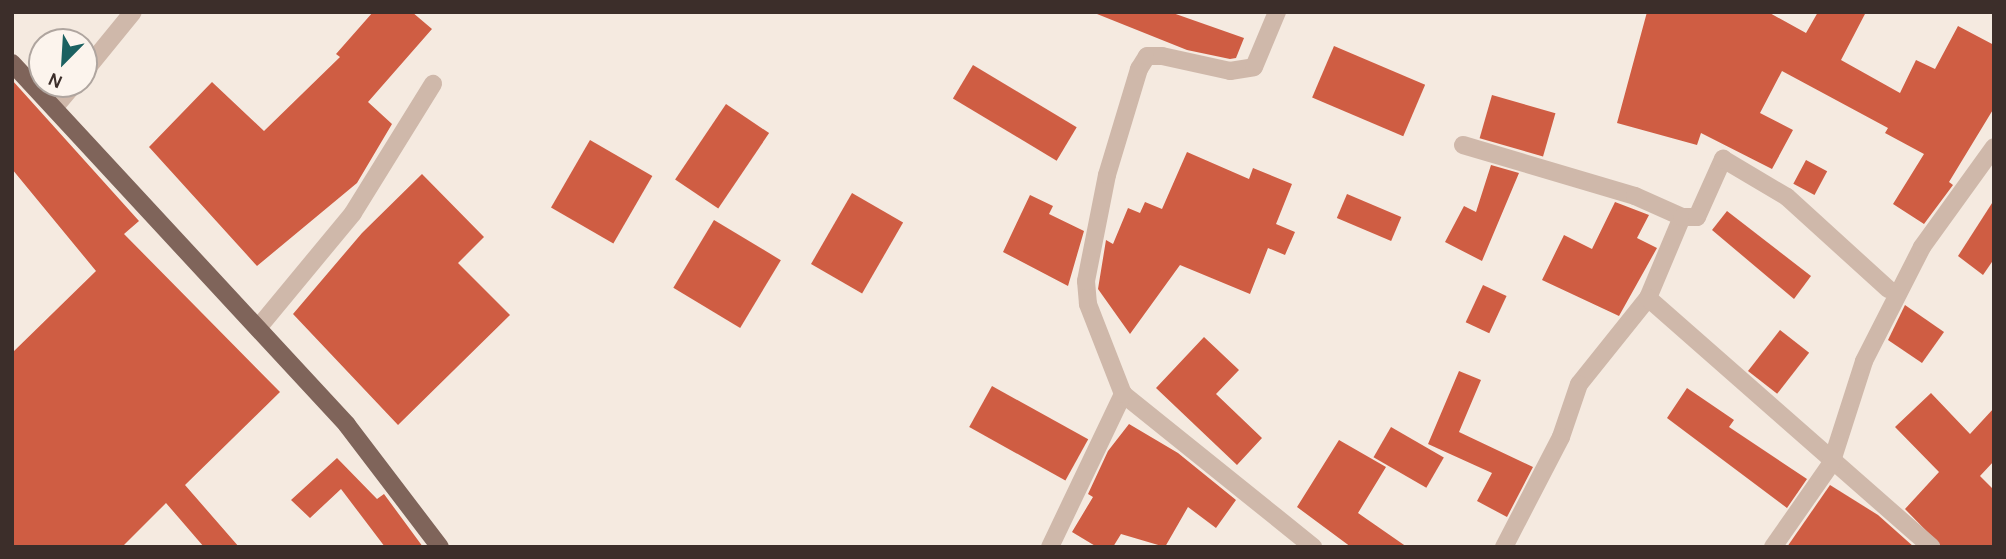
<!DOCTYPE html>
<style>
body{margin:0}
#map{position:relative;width:2006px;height:559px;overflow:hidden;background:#f5eae0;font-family:Karla,sans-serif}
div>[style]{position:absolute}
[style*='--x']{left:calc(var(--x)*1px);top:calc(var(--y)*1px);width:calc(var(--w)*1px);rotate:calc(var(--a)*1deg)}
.building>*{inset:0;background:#cf5d43;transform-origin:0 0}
.minor>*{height:18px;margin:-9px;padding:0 9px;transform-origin:9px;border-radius:9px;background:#cfb8aa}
.major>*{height:18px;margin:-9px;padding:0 9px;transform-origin:9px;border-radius:9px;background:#7f645a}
span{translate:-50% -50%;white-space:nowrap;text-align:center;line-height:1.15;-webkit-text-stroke:6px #fcf4ed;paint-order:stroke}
.frame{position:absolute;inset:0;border:14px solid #3c2e2a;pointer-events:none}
.north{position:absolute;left:28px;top:28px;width:70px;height:70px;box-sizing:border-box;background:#fcf4ed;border:2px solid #afa59f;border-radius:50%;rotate:204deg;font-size:19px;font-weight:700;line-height:28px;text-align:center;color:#3c2e2a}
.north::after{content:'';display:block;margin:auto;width:24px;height:32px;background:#1b6161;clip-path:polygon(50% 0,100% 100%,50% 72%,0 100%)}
</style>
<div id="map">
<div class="building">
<i style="clip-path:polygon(373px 12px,412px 12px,432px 29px,368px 102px,392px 124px,357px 183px,257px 266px,149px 147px,212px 82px,264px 131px,340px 57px,336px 54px)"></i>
<i style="clip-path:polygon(1092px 12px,1170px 12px,1244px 38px,1236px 58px,1230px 59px,1187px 50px)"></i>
<i style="clip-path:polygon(1647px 12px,1768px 12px,1806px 33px,1818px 12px,1866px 12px,1841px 60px,1900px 93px,1916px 60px,1935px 69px,1958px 26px,1994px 45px,1994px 108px,1949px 182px,1953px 185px,1924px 224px,1893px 204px,1924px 154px,1885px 133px,1888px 128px,1782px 71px,1760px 113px,1793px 130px,1772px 169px,1701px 133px,1697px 145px,1617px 123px)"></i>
<i style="left:1334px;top:46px;width:99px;height:56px;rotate:23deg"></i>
<i style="left:973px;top:65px;width:121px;height:39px;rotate:31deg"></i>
<i style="clip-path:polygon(12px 80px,139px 221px,124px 234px,280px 392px,185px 485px,239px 547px,204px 547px,166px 503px,122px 547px,12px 547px,12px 353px,96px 271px,12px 169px)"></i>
<i style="left:1492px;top:95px;width:66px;height:45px;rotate:16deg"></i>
<i style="left:726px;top:104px;width:52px;height:91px;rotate:34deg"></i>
<i style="left:590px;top:140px;width:72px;height:78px;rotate:30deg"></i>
<i style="clip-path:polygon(1187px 152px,1249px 179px,1253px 168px,1292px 184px,1276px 224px,1295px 232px,1285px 255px,1268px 248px,1250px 294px,1180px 265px,1130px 334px,1098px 289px,1106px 240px,1113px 244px,1128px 208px,1140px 213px,1145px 202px,1162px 209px)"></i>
<i style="left:1806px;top:160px;width:24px;height:27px;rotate:28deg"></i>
<i style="clip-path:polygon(1491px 165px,1519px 173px,1482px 261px,1445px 242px,1464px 206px,1476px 212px)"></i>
<i style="clip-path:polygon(422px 174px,484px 237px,458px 263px,510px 315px,398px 425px,293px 314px,362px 233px)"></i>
<i style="left:852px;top:193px;width:59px;height:82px;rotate:30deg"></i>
<i style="left:1347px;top:194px;width:59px;height:26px;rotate:23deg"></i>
<i style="clip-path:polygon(1030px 195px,1053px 206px,1049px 214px,1084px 231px,1068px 286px,1003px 252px)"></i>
<i style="clip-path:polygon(1994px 200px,1994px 259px,1983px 275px,1958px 256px)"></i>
<i style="clip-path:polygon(1615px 202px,1649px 215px,1637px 238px,1657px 248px,1619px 316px,1542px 280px,1564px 235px,1592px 249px)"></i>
<i style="clip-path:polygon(1727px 211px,1811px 276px,1794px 299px,1712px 230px)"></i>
<i style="left:714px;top:220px;width:78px;height:79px;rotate:31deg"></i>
<i style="left:1483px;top:285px;width:26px;height:41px;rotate:25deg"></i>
<i style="clip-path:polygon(1905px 305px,1944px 332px,1922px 363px,1888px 340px)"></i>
<i style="left:1780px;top:330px;width:37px;height:52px;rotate:38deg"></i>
<i style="clip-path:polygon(1204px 337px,1239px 370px,1216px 394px,1262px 438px,1237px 465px,1156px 388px)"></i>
<i style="clip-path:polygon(1459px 371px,1481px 380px,1459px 432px,1533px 467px,1507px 517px,1477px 501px,1492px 473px,1428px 444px)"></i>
<i style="left:992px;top:386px;width:110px;height:47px;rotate:29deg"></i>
<i style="clip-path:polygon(1687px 388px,1734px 420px,1729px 427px,1807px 479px,1787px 508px,1667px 418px)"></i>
<i style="clip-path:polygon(1931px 393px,1970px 434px,1994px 408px,1994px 461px,1980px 476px,1994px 490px,1994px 547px,1942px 547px,1905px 509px,1939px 472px,1895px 427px)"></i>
<i style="clip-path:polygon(1129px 424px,1178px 453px,1236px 500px,1216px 528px,1188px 507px,1165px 547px,1121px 534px,1113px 547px,1097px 547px,1072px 532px,1093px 497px,1088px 494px,1108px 451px)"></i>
<i style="left:1391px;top:427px;width:61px;height:35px;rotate:30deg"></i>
<i style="clip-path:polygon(1339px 440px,1386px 467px,1358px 513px,1407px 547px,1351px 547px,1297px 507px)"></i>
<i style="clip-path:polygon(337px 458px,377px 499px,384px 494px,423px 547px,385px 547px,341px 489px,310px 518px,291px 500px)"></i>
<i style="clip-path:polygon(1830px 485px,1878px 515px,1914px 547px,1787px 547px)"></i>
</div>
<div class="minor">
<i style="--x:84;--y:72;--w:77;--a:-50.8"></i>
<i style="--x:54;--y:108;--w:31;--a:-50"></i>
<i style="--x:1463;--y:145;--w:179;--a:16.5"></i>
<i style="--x:1635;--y:196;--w:51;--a:24.1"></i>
<i style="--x:1682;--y:217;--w:88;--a:112.8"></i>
<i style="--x:1648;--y:298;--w:110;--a:128.7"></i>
<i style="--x:1579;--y:384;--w:56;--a:108.8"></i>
<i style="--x:1561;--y:437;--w:124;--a:117.4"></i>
<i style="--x:1682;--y:217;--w:15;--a:0"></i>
<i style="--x:1697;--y:217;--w:64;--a:-65.9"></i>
<i style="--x:1723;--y:159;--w:74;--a:30.7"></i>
<i style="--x:1787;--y:197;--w:137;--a:42.3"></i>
<i style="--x:1648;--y:298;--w:377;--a:41.3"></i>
<i style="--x:258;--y:328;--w:149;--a:-50.4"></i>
<i style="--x:353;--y:213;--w:152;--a:-58.2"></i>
<i style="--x:1123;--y:394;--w:244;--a:38.8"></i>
<i style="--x:1050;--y:547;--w:170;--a:-64.5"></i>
<i style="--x:1123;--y:394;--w:97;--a:-111.3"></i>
<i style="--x:1088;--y:304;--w:23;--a:-95"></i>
<i style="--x:1086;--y:281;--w:108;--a:-78.8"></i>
<i style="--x:1107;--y:175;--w:111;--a:-73.2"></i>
<i style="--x:1139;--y:69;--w:15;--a:-58"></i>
<i style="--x:1147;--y:56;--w:15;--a:0"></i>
<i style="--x:1162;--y:56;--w:70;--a:12.4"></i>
<i style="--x:1230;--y:71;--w:24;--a:-9"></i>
<i style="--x:1254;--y:67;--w:60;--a:-67.3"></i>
<i style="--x:1773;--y:547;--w:101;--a:-55.1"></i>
<i style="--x:1831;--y:464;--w:108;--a:-72.2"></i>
<i style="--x:1864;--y:361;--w:128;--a:-63"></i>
<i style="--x:1922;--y:247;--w:123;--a:-54.2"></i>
</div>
<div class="major">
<i style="--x:12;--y:63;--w:493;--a:47.2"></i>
<i style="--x:347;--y:425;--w:153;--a:52.7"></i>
</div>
<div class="frame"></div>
<div class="north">N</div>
</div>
